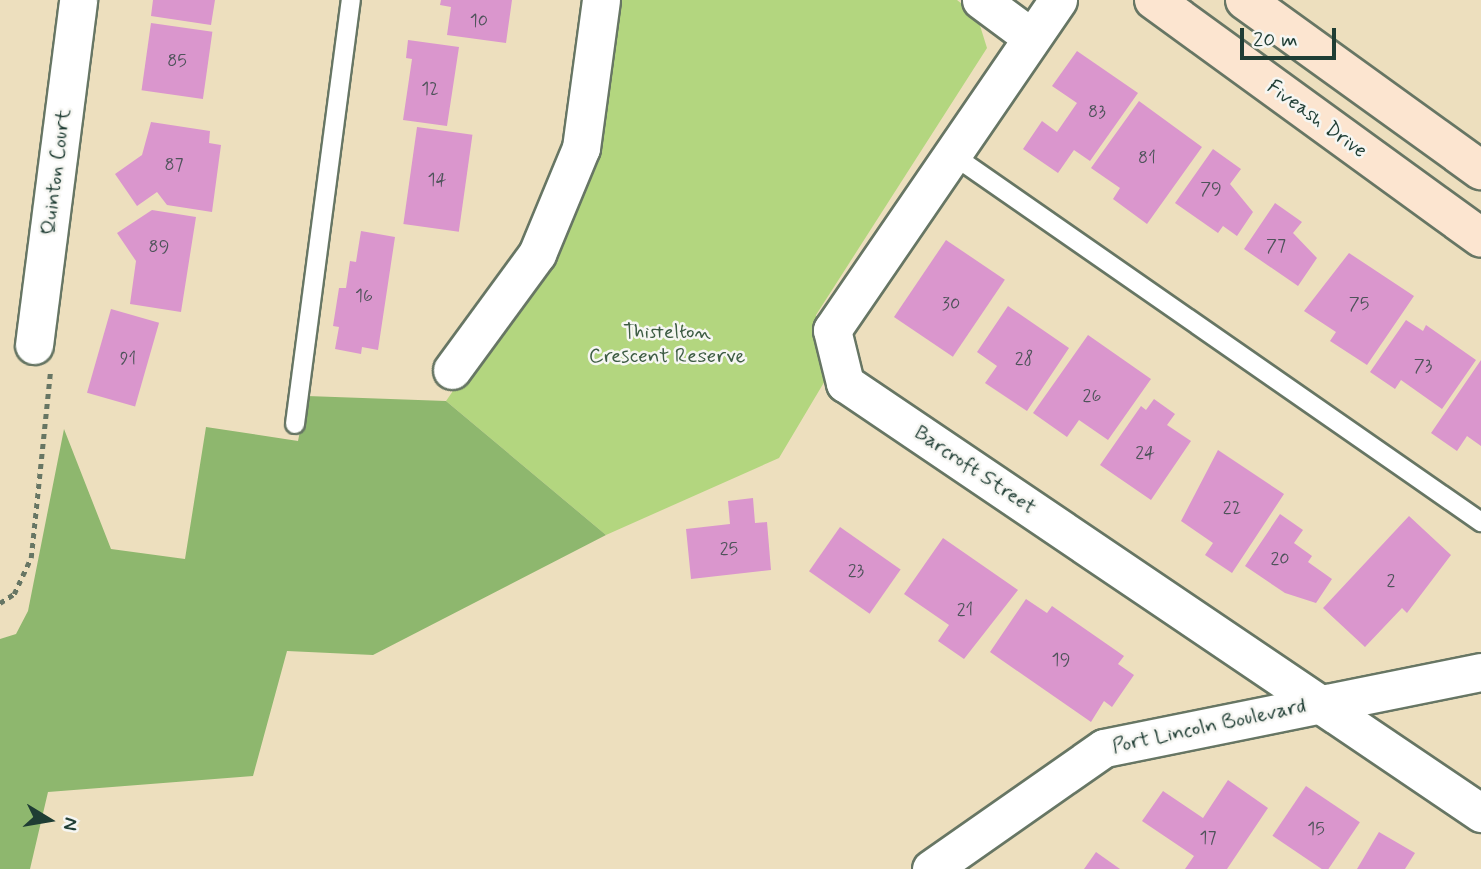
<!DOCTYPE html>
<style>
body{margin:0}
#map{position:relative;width:1481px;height:869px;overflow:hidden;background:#eddfbe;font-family:Mynerve,sans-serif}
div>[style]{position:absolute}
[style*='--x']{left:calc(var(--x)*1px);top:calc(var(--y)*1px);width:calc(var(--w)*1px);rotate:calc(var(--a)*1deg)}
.green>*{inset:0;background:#b3d67f}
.forest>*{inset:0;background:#8eb76e}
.building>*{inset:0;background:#da96cd;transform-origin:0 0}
.path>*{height:4.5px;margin-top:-2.25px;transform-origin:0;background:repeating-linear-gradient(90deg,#677664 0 5px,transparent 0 10px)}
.roads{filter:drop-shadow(2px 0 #677664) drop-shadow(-2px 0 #677664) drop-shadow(0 2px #677664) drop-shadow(0 -2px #677664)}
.lane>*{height:18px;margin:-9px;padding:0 9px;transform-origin:9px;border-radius:9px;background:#fff}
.street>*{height:37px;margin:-18.5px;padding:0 18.5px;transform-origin:18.5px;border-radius:18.5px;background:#fff}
.secondary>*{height:38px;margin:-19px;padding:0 19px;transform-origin:19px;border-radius:19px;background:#fce5d0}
span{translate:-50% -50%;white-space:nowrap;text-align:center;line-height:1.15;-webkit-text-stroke:5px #f6f6f2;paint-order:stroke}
.number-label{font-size:18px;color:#4e535a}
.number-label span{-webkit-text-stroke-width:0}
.street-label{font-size:21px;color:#1f3d34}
.park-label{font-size:21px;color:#3d5c43}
.north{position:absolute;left:14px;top:785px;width:70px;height:70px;-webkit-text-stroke:5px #f6f6f2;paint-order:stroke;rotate:101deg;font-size:19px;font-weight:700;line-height:28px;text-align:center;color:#1f3d34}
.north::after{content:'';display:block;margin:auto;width:24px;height:32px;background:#1f3d34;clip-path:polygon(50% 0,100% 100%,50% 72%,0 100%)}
.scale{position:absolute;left:1240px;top:28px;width:96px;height:32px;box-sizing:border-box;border:4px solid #1f3d34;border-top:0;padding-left:9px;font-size:21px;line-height:24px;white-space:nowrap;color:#1f3d34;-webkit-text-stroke:5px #f6f6f2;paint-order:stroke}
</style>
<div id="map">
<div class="green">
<i style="clip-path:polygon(616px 0,957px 0,977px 16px,987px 48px,816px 315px,818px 350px,829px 374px,779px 458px,606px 535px,446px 401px,562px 234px)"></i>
</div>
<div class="forest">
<i style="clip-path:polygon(307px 396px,446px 401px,606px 535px,373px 655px,287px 651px,253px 776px,48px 792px,30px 869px,0 869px,0 639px,16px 634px,28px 611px,64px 429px,111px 549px,185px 559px,206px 427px,298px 441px)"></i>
</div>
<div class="building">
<i style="clip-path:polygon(153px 0,215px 0,211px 25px,151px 16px)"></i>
<i style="clip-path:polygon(441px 0,512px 0,506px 43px,447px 35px,451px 7px,440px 5px)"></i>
<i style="left:151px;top:23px;width:62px;height:68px;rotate:8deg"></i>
<i style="clip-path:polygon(408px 40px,459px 47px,447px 126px,403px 120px,412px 59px,406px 58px)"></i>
<i style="clip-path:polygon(1077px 51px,1138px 93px,1090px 161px,1074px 150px,1058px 173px,1023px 149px,1042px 121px,1057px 132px,1077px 103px,1052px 86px)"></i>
<i style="clip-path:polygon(1139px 101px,1202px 147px,1147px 224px,1113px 199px,1120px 188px,1091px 168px)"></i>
<i style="clip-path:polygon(151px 122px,210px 131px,209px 143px,221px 145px,212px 212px,167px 205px,157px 192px,137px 206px,115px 174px,142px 155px)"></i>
<i style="left:417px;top:127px;width:56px;height:98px;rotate:8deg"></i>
<i style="clip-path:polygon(1213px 149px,1241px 169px,1230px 184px,1253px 212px,1237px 236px,1223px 226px,1218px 233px,1175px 203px)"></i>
<i style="clip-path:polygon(1275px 203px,1302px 222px,1293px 233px,1317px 258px,1298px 286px,1244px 249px)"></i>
<i style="clip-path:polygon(152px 210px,196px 217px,181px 312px,130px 304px,136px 261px,117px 233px)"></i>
<i style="clip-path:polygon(361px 231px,395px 237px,378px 350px,362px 347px,361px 354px,335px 349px,339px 327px,333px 326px,339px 288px,346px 288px,350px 261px,356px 262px)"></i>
<i style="left:946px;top:240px;width:71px;height:93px;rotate:34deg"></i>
<i style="clip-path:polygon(1349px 253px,1414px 296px,1367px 365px,1330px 341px,1336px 332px,1304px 311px)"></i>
<i style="clip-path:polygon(1008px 306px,1069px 348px,1027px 411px,985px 383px,997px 366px,977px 352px)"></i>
<i style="left:111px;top:309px;width:50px;height:87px;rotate:16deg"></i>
<i style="clip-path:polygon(1406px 320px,1423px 331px,1426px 325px,1476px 360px,1442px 409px,1401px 380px,1395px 389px,1370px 372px)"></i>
<i style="clip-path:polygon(1088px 335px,1151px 379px,1108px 440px,1079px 420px,1067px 437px,1033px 413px)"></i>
<i style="clip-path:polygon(1481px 360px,1481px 446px,1467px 436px,1457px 451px,1431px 433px)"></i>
<i style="clip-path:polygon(1154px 399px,1175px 414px,1167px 425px,1191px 441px,1151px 500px,1100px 465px,1141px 406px,1146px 410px)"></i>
<i style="clip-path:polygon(1218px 450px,1284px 494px,1232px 573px,1205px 555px,1213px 543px,1181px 521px)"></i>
<i style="clip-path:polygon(753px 498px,755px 523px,767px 522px,771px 570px,691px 579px,686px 529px,730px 524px,728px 501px)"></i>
<i style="clip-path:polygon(1280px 514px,1303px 530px,1294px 543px,1312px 556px,1308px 562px,1332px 579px,1316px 603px,1285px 593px,1245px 566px)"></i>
<i style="clip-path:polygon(1409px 516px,1451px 555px,1407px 613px,1402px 608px,1365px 647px,1323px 608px)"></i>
<i style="left:840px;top:527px;width:74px;height:54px;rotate:35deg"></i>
<i style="clip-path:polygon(943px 538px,1018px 590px,964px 659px,938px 641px,949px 625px,904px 594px)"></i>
<i style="clip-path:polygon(1026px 599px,1047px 613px,1052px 606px,1124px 656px,1118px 664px,1134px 675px,1112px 707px,1104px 701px,1091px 722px,990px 652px)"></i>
<i style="clip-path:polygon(1228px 780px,1268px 808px,1227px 869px,1185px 869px,1194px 856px,1142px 821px,1163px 791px,1203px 818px)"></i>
<i style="left:1306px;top:786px;width:65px;height:60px;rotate:34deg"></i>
<i style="clip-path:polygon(1379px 832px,1415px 853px,1405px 869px,1357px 869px)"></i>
<i style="clip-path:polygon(1096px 852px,1120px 869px,1084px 869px)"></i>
</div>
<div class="path">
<i style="--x:0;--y:603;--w:17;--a:-33"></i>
<i style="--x:14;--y:594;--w:40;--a:-65"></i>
<i style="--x:31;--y:558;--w:186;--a:-84.1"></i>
</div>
<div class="roads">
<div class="lane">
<i style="--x:950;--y:153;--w:647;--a:34.8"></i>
<i style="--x:295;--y:424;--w:428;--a:-82.5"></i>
</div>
<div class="street">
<i style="--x:981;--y:0;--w:62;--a:36.5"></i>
<i style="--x:1058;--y:0;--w:400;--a:124.4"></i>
<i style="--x:832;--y:330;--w:55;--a:76.2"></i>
<i style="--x:845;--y:383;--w:768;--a:34.06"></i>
<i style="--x:34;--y:345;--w:348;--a:-82.7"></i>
<i style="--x:452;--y:370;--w:144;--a:-53.8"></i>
<i style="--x:537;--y:254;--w:115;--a:-67.5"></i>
<i style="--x:581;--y:148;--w:149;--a:-82.3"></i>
<i style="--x:931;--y:869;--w:211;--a:-35"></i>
<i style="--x:1104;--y:748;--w:385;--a:-11.4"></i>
</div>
<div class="secondary">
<i style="--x:1154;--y:0;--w:404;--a:36"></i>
<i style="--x:1245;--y:0;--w:291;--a:35.8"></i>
</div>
</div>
<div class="number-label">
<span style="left:479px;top:21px">10</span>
<span style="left:177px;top:61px">85</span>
<span style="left:430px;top:89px">12</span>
<span style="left:1097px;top:112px">83</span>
<span style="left:1147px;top:158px">81</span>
<span style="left:174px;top:165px">87</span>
<span style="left:437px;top:180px">14</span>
<span style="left:1211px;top:189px">79</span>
<span style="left:1276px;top:246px">77</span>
<span style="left:159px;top:247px">89</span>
<span style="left:364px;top:296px">16</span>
<span style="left:951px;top:304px">30</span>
<span style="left:1359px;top:304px">75</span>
<span style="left:128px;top:359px">91</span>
<span style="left:1024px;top:359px">28</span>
<span style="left:1423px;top:366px">73</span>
<span style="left:1092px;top:396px">26</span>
<span style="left:1145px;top:453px">24</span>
<span style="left:1232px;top:508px">22</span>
<span style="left:729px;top:549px">25</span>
<span style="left:1280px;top:559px">20</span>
<span style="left:856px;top:571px">23</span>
<span style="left:1391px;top:581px">2</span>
<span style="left:965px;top:610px">21</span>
<span style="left:1061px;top:660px">19</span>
<span style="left:1316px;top:829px">15</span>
<span style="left:1208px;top:838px">17</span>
</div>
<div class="street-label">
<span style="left:1317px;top:119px;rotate:36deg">Fiveash Drive</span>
<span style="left:56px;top:172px;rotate:-83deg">Quinton Court</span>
<span style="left:975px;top:470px;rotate:34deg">Barcroft Street</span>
<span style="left:1209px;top:726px;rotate:-12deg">Port Lincoln Boulevard</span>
</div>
<div class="park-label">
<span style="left:667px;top:344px">Thistelton<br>Crescent Reserve</span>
</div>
<div class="north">N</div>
<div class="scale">20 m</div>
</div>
